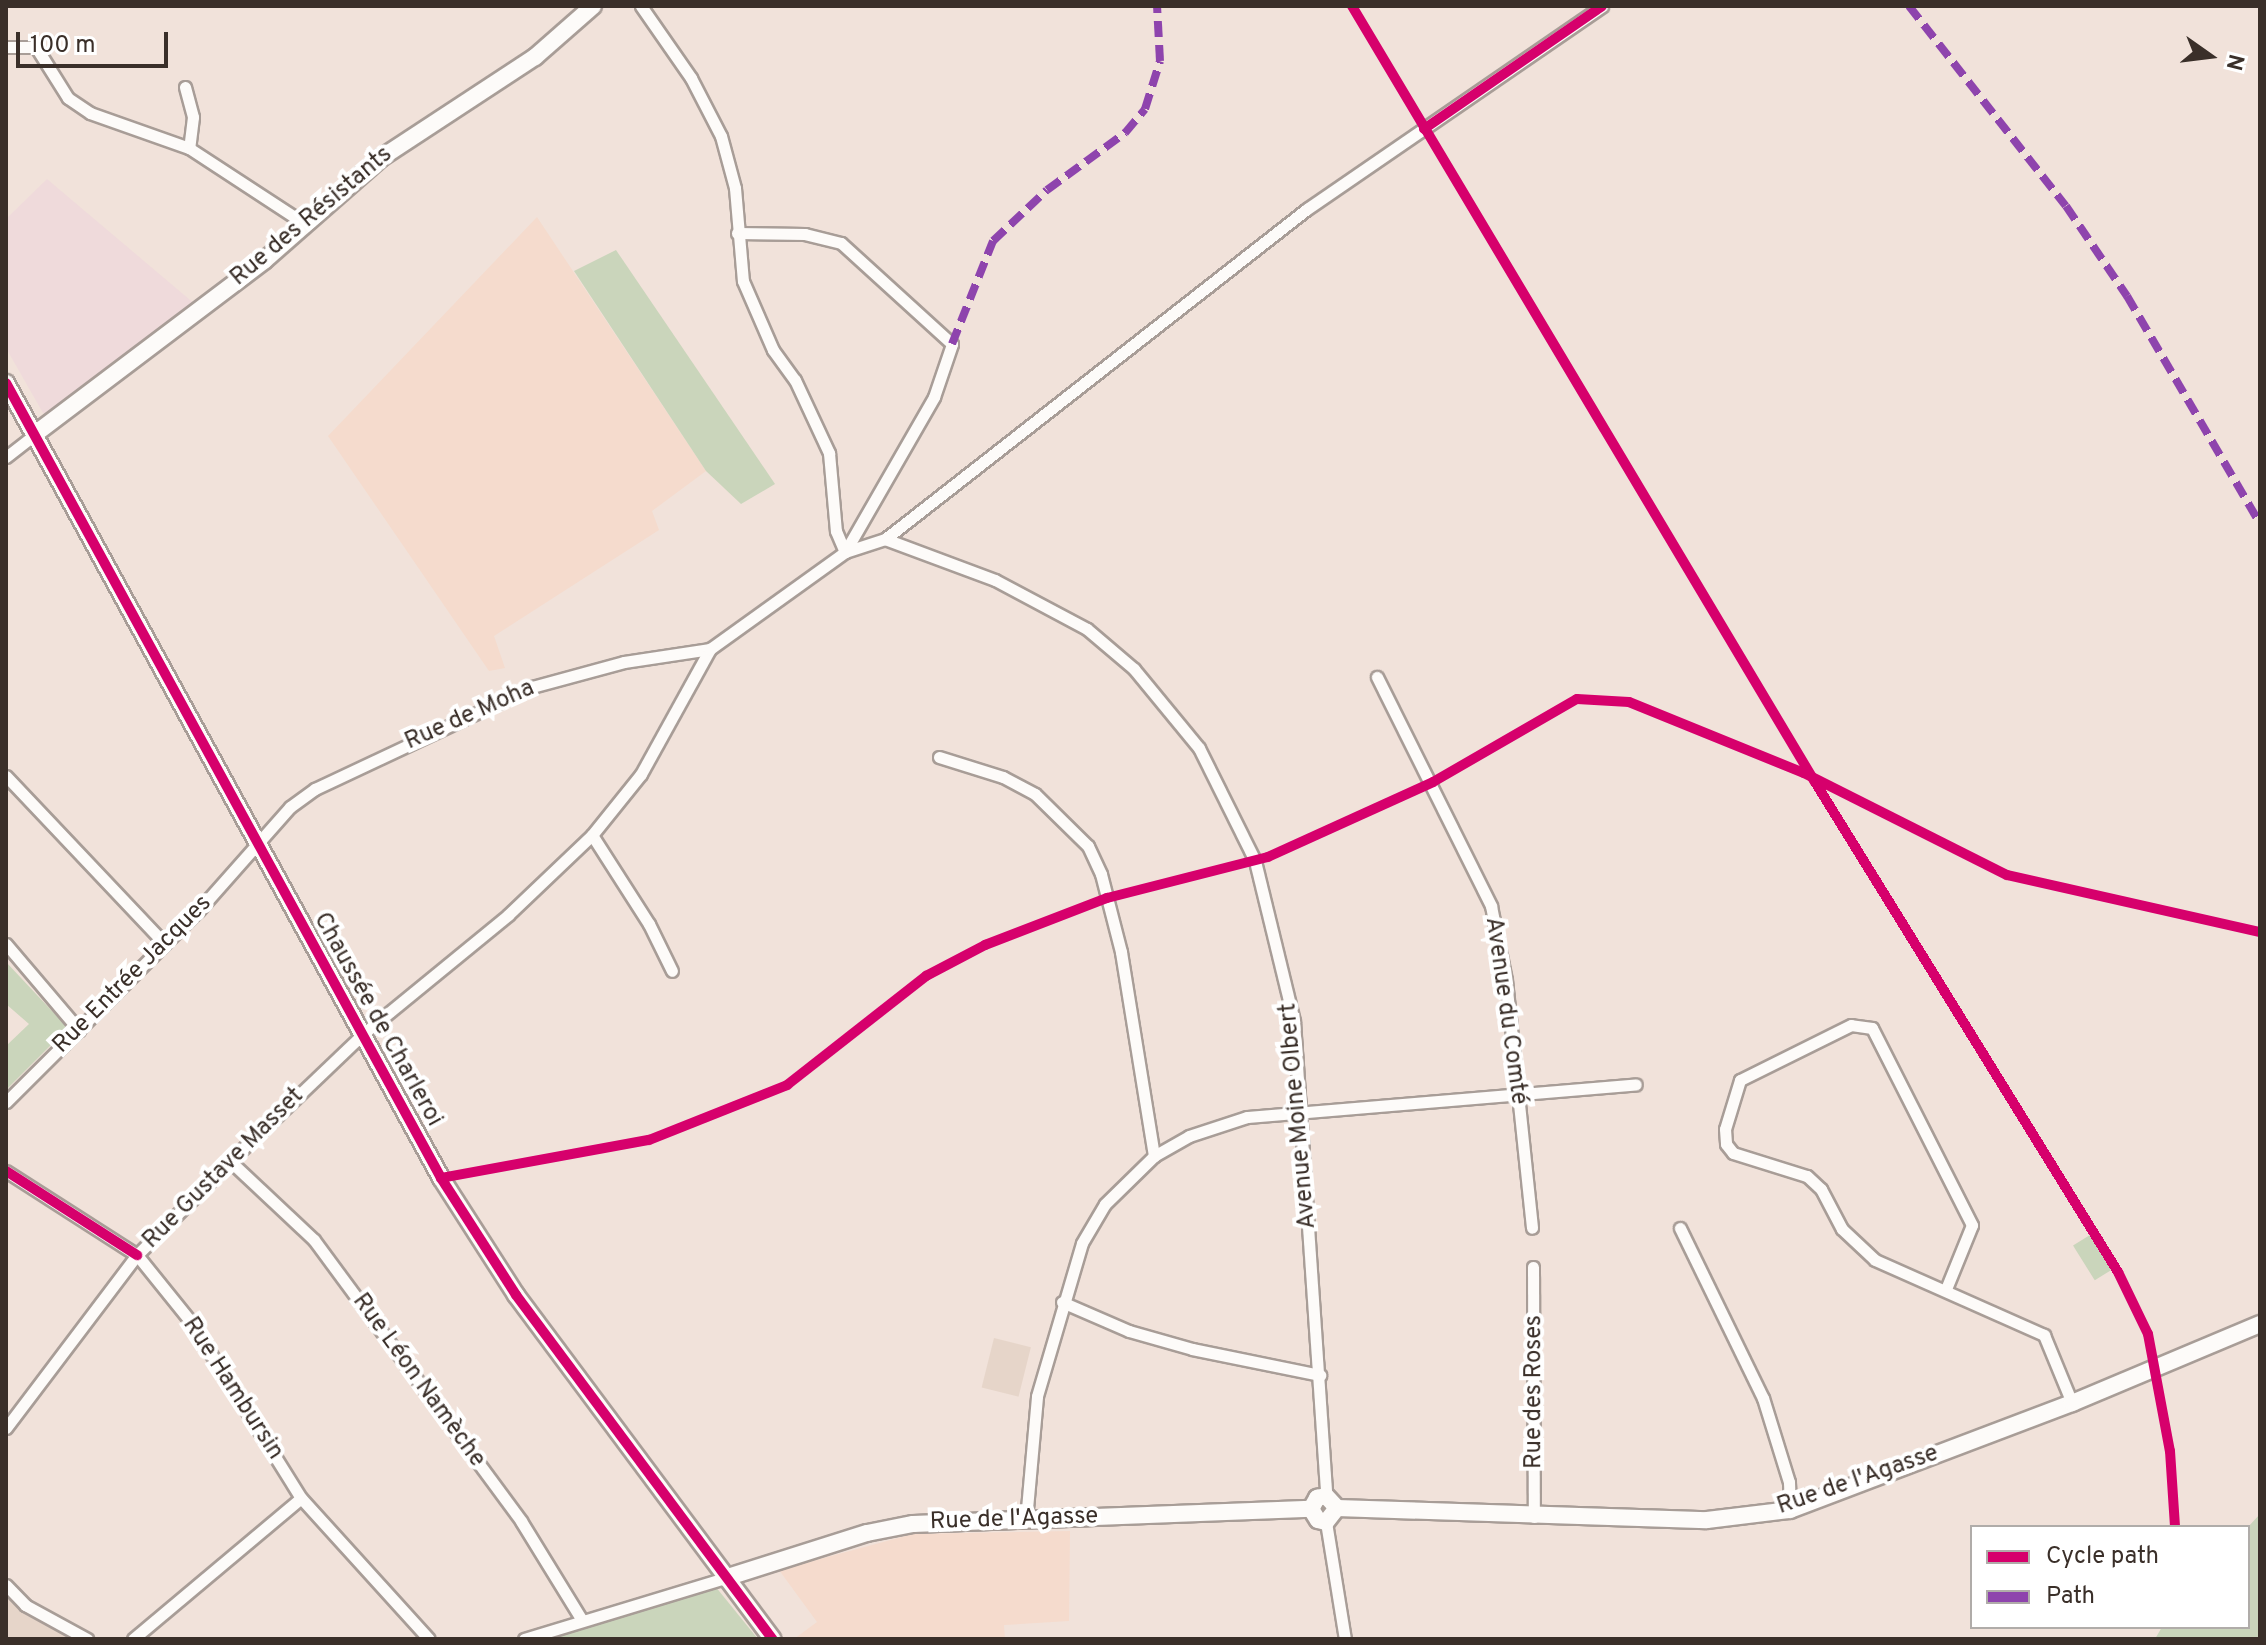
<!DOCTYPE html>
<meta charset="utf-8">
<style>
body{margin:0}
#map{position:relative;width:2266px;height:1645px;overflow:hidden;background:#f1e2da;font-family:Overpass,sans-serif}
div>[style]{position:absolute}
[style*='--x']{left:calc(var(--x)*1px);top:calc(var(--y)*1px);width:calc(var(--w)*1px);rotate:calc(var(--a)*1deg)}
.commercial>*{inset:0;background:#efdadb}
.built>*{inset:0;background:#f5dbcd}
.education>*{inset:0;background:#e6d5c9;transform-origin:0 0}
.green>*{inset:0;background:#cad5bb;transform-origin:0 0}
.roads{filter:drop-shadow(2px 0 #a89d97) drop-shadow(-2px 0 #a89d97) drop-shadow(0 2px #a89d97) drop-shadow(0 -2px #a89d97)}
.street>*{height:11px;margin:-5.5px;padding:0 5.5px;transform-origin:5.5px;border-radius:5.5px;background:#fdfbf9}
.secondary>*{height:16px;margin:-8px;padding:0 8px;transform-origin:8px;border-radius:8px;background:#fdfbf9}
.primary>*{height:16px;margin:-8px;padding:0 8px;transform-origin:8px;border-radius:8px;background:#fdfbf9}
.quiet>*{height:8px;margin-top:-4px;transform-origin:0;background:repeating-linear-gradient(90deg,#8e44ad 0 16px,transparent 0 24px)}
.cycleway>*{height:10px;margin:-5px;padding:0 5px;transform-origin:5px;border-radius:5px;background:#d6006c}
span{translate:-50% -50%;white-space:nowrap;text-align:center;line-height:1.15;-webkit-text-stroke:8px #fff;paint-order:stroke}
.street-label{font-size:24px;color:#3a2f29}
.frame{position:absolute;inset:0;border:8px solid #3a2f29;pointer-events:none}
.legend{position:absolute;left:1970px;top:1525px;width:280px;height:104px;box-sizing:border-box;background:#fff;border:2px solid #b0aca9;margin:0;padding:10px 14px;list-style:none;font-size:24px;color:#3a2f29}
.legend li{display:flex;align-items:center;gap:16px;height:40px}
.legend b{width:40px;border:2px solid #b0aca9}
.north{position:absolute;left:2170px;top:16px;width:80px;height:80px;-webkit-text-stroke:6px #fff;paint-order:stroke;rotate:104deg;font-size:22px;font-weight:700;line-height:32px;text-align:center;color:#3a2f29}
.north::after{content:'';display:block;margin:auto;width:28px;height:36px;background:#3a2f29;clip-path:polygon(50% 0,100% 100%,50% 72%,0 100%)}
.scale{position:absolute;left:16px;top:32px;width:152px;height:36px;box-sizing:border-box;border:4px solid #3a2f29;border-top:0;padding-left:10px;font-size:24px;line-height:28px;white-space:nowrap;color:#3a2f29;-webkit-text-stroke:6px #fff;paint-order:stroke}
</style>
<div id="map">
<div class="commercial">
<i style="clip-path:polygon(47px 179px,196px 305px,51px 415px,43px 413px,6px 348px,6px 219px)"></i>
</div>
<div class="built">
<i style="clip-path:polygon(537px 217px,706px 471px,652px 511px,659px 530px,494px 636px,505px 668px,489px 671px,328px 436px)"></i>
<i style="clip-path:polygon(1070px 1531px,1069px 1621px,1004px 1625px,1005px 1639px,794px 1639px,817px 1622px,779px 1570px,913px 1534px)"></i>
</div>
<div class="education">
<i style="left:994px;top:1338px;width:38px;height:51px;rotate:14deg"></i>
<i style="clip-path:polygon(8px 1593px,26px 1615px,67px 1634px,64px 1639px,6px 1639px)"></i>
</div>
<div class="green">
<i style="clip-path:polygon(616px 250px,775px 484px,741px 504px,706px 471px,574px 271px)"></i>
<i style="clip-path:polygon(6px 962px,68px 1028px,6px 1090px,6px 1046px,29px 1024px,6px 1004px)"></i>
<i style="left:2090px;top:1235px;width:41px;height:20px;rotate:58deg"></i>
<i style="clip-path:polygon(2260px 1514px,2260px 1639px,2155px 1639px,2162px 1627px,2248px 1627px,2248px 1527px)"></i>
<i style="clip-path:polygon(715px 1586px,758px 1639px,541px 1639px)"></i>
</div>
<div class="roads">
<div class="street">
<i style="--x:641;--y:6;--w:88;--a:55.2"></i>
<i style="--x:691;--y:78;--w:65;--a:62.7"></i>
<i style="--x:721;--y:136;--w:54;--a:74.9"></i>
<i style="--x:735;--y:188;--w:93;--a:85.1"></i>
<i style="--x:743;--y:281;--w:75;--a:66.5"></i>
<i style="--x:773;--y:350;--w:37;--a:54"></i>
<i style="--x:795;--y:380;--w:81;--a:65"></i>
<i style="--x:829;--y:453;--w:78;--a:84.9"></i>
<i style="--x:836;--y:531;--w:23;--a:67"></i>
<i style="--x:6;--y:47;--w:30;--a:0"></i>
<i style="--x:36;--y:47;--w:60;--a:57.9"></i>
<i style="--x:68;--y:98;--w:27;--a:34"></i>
<i style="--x:90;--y:113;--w:105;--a:19.5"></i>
<i style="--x:189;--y:148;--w:135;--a:33.2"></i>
<i style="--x:185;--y:87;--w:31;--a:75"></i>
<i style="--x:193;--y:117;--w:31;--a:97"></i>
<i style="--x:6;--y:457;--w:37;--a:-38"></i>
<i style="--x:885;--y:539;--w:536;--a:-38.03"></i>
<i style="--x:1307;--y:209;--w:358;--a:-34.5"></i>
<i style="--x:845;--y:552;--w:42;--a:-18"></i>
<i style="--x:885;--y:539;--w:117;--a:20.4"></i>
<i style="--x:995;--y:580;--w:104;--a:28"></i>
<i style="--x:1087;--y:629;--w:62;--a:40.4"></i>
<i style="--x:1134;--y:669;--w:102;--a:50.6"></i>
<i style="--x:1199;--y:748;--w:126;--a:63.6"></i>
<i style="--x:1255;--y:861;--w:165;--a:76.3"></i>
<i style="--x:1294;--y:1021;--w:476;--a:86.1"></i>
<i style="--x:1377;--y:677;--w:256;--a:63.5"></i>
<i style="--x:1491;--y:906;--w:76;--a:78.5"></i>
<i style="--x:1506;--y:980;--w:249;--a:84"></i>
<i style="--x:939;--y:757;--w:67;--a:17.4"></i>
<i style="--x:1003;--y:777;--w:36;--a:28"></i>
<i style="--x:1035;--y:794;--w:74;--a:44.5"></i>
<i style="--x:1088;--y:846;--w:31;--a:65"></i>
<i style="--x:1101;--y:874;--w:81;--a:75.6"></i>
<i style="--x:1121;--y:952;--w:207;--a:80.8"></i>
<i style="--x:6;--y:776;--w:231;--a:46.6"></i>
<i style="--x:592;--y:835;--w:106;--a:57.4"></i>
<i style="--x:649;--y:924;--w:52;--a:63.9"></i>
<i style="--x:6;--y:944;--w:113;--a:49.7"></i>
<i style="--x:6;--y:1102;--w:271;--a:-44.9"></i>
<i style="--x:198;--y:911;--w:139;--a:-48.5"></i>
<i style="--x:290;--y:807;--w:31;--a:-36"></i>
<i style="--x:315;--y:789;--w:240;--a:-25.2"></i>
<i style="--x:532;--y:687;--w:95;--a:-15.2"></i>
<i style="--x:624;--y:662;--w:87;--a:-8.6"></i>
<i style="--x:230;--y:1161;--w:115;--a:43.2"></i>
<i style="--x:314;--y:1240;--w:349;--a:53.6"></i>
<i style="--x:521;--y:1521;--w:116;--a:58.4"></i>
<i style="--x:6;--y:1171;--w:156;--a:32.7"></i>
<i style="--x:137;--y:1255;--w:86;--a:51.1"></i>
<i style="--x:191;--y:1322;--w:208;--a:58"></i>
<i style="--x:301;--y:1498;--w:190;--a:47.8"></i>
<i style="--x:1680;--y:1228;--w:189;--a:64"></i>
<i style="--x:1763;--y:1398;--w:88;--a:72.8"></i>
<i style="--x:1789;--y:1482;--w:28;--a:88"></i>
<i style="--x:1533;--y:1267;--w:250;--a:89.8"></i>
<i style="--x:1946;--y:1289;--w:69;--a:-67.9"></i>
<i style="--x:1972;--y:1225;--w:221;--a:-116.9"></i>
<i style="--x:1872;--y:1028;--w:21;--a:-172"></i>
<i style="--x:1851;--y:1025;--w:124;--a:153.6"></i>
<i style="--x:1740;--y:1080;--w:51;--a:107"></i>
<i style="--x:1725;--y:1129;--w:15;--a:86"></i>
<i style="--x:1726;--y:1144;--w:11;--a:52"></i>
<i style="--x:1733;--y:1153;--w:77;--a:17.3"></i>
<i style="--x:1807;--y:1176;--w:19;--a:43"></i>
<i style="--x:1821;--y:1189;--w:45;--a:62.3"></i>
<i style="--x:1842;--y:1229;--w:45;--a:43.2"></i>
<i style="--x:1875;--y:1260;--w:185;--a:23.9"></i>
<i style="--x:2044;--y:1335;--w:74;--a:67.6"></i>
<i style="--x:1062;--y:1302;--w:73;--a:23.4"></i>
<i style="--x:1129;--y:1331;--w:66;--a:15.9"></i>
<i style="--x:1192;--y:1349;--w:131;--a:11.5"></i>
<i style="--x:6;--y:1428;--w:217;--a:-52.9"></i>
<i style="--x:137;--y:1255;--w:132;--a:-45.3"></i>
<i style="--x:230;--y:1161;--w:185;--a:-43.7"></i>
<i style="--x:364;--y:1033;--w:186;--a:-39.3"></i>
<i style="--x:508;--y:915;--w:116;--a:-43.6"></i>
<i style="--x:592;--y:835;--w:78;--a:-51.2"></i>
<i style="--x:641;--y:774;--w:143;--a:-61.1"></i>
<i style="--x:710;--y:649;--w:166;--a:-35.7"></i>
<i style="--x:845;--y:552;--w:179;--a:-60.1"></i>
<i style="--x:934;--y:397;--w:56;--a:-71.2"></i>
<i style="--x:952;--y:344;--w:150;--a:-137.7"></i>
<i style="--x:841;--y:243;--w:37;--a:-166"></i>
<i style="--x:805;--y:234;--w:68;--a:-179.2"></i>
<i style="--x:1026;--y:1520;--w:124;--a:-84.9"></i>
<i style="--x:1037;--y:1396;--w:159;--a:-73.6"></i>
<i style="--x:1082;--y:1243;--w:45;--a:-59.5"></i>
<i style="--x:1105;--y:1204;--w:69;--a:-44.4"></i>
<i style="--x:1154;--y:1156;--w:40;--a:-29.7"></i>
<i style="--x:1189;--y:1136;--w:61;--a:-18.1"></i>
<i style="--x:1247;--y:1117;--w:390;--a:-4.8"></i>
<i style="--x:1326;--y:1522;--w:119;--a:80.8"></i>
<i style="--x:6;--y:1585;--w:28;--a:46"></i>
<i style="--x:25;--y:1605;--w:71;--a:28.7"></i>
<i style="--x:133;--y:1639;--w:219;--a:-40"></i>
<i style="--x:524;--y:1639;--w:210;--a:-16.9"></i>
</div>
<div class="secondary">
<i style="--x:35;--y:434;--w:288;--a:-37.1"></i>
<i style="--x:265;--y:260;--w:154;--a:-41.3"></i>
<i style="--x:381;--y:158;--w:184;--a:-33.3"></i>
<i style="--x:535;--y:57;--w:77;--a:-41.3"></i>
<i style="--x:1337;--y:1508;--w:370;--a:1.9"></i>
<i style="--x:1707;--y:1520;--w:84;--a:-6.9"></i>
<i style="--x:1790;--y:1510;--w:302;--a:-20.8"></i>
<i style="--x:2072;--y:1403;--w:204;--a:-22.8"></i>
<i style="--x:1311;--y:1509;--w:13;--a:58"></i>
<i style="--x:1318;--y:1520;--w:8;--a:14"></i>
<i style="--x:1326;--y:1522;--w:18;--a:-52"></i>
<i style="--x:1311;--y:1509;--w:13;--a:-61"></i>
<i style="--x:1317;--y:1498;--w:9;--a:-13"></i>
<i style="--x:1326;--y:1496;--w:16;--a:47"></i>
<i style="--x:725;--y:1578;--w:149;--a:-17.6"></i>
<i style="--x:867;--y:1533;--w:47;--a:-11.1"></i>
<i style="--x:913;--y:1524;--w:398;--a:-2.2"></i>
</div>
<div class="primary">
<i style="--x:6;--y:383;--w:906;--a:61.31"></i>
<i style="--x:441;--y:1178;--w:139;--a:57.3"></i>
<i style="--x:516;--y:1295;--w:429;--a:53.3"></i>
</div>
</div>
<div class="quiet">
<i style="--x:1909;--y:6;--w:254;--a:51.9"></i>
<i style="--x:2066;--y:206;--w:109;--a:55.9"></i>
<i style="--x:2127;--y:296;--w:264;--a:59.7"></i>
<i style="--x:952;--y:344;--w:111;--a:-68.3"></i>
<i style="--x:993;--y:241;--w:74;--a:-43.4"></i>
<i style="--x:1047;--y:190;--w:97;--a:-36.2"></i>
<i style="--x:1125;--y:133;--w:31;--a:-50"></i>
<i style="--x:1145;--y:109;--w:50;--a:-72.6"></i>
<i style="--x:1160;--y:61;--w:55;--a:-93.1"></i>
</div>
<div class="cycleway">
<i style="--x:1352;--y:6;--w:904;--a:59.18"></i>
<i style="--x:1815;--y:782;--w:576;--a:58.27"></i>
<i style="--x:2118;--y:1272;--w:69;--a:64.2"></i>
<i style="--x:2148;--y:1334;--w:119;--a:79.4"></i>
<i style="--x:2170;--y:1451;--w:76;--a:86.2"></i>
<i style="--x:1424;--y:129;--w:216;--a:-34.6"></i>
<i style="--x:6;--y:383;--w:906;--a:61.31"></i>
<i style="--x:441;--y:1178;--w:139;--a:57.3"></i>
<i style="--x:516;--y:1295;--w:429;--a:53.3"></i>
<i style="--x:6;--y:1171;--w:156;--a:32.7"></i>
<i style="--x:441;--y:1178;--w:211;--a:-10.4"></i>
<i style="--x:649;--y:1140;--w:149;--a:-21.7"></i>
<i style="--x:787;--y:1085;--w:177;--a:-38.1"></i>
<i style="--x:926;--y:976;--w:67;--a:-27.7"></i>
<i style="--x:985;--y:945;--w:131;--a:-21.1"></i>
<i style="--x:1107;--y:898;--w:166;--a:-14.3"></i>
<i style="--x:1268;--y:857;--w:181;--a:-24.4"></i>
<i style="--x:1433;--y:782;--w:166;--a:-30"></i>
<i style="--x:1577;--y:699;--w:52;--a:3.3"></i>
<i style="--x:1629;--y:702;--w:189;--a:22.1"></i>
<i style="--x:1804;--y:773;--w:227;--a:26.7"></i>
<i style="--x:2007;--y:875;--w:259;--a:12.7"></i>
</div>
<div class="street-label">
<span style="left:312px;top:217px;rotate:-40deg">Rue des Résistants</span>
<span style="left:470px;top:716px;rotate:-24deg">Rue de Moha</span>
<span style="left:133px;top:975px;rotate:-45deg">Rue Entrée Jacques</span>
<span style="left:1505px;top:1011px;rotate:82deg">Avenue du Comté</span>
<span style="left:377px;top:1020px;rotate:61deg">Chaussée de Charleroi</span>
<span style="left:1299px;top:1116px;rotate:-95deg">Avenue Moine Olbert</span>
<span style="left:224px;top:1169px;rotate:-45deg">Rue Gustave Masset</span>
<span style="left:418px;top:1381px;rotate:54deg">Rue Léon Namèche</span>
<span style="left:232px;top:1389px;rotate:57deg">Rue Hambursin</span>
<span style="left:1535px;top:1392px;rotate:-90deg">Rue des Roses</span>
<span style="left:1858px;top:1481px;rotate:-19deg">Rue de l'Agasse</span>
<span style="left:1014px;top:1520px;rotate:-2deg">Rue de l'Agasse</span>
</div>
<div class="frame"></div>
<ul class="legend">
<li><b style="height:10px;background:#d6006c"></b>Cycle path</li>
<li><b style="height:10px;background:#8e44ad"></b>Path</li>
</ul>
<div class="north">N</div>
<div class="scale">100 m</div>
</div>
